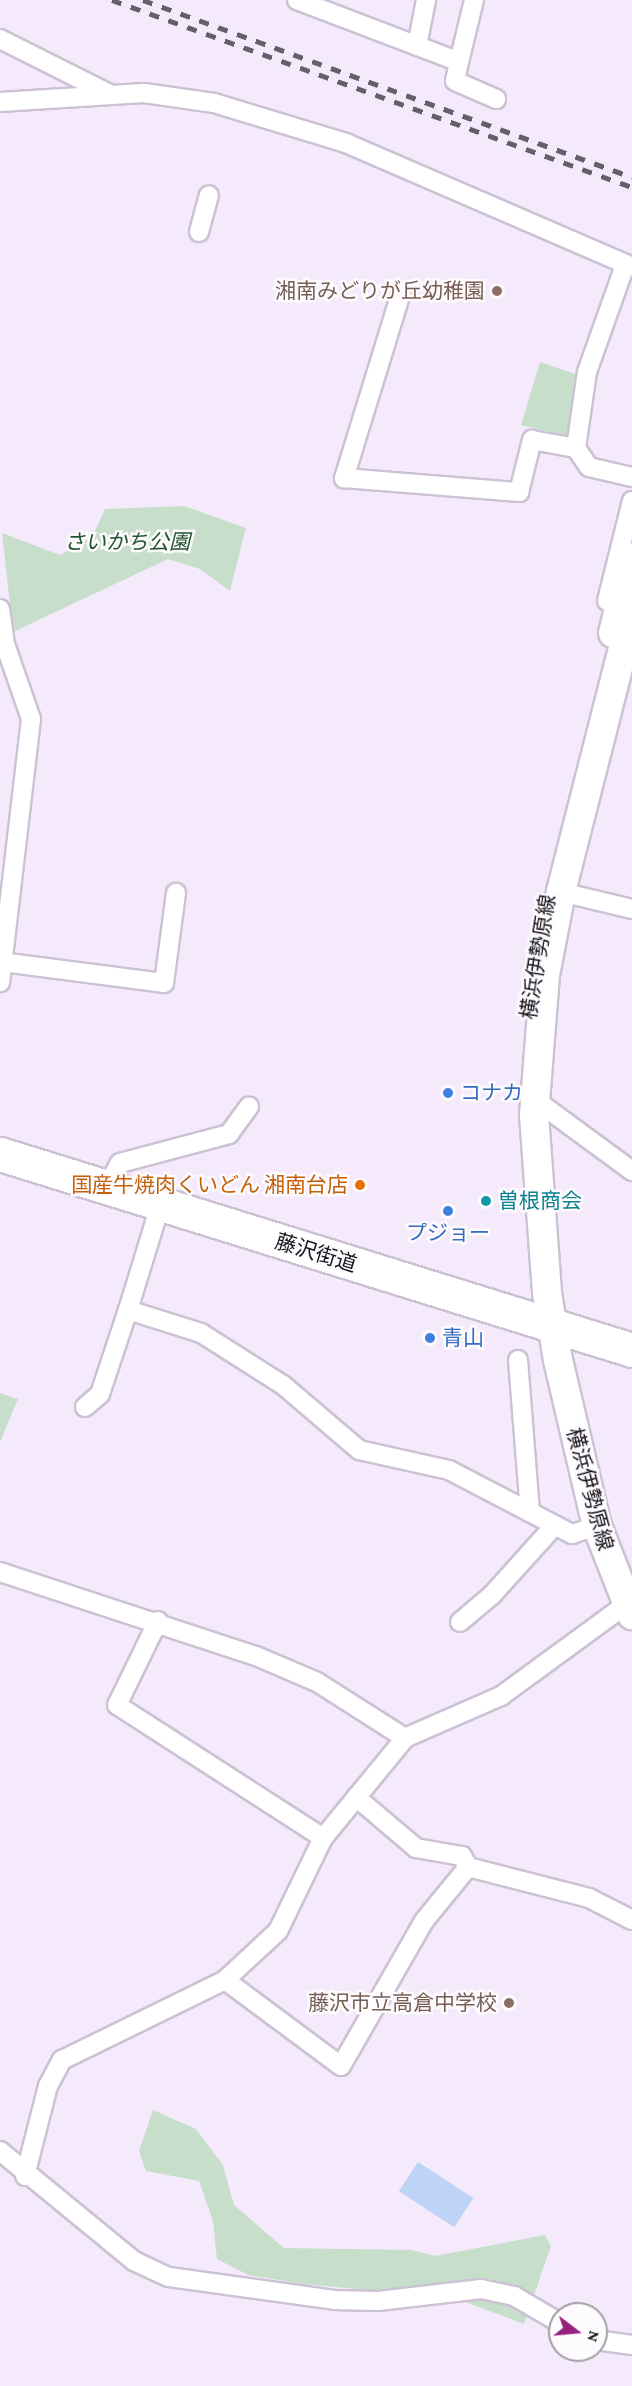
<!DOCTYPE html>
<meta charset="utf-8">
<style>
body{margin:0}
#map{position:relative;width:632px;height:2386px;overflow:hidden;background:#f4eafc;font-family:"Crimson Pro","Noto Sans JP",serif}
div>[style]{position:absolute}
[style*='--x']{left:calc(var(--x)*1px);top:calc(var(--y)*1px);width:calc(var(--w)*1px);rotate:calc(var(--a)*1deg)}
.green>*{inset:0;background:#c7dfca}
.water>*{inset:0;background:#bdd4f6;transform-origin:0 0}
.roads{filter:drop-shadow(2px 0 #ccc2d4) drop-shadow(-2px 0 #ccc2d4) drop-shadow(0 2px #ccc2d4) drop-shadow(0 -2px #ccc2d4)}
.street>*{height:18px;margin:-9px;padding:0 9px;transform-origin:9px;border-radius:9px;background:#fff}
.primary>*{height:28px;margin:-14px;padding:0 14px;transform-origin:14px;border-radius:14px;background:#fff}
.highway>*{height:33px;margin:-16.5px;padding:0 16.5px;transform-origin:16.5px;border-radius:16.5px;background:#fff}
.rail>*{height:4.5px;margin-top:-2.25px;transform-origin:0;background:repeating-linear-gradient(90deg,#655f69 0 10px,transparent 0 20px)}
.dots>*{width:16px;height:16px;translate:-50% -50%;box-sizing:border-box;border:3px solid #fdfbfe;border-radius:50%}
span{translate:-50% -50%;white-space:nowrap;text-align:center;line-height:1.15;-webkit-text-stroke:5px #fdfbfe;paint-order:stroke}
.education-label{font-size:21px;color:#785e54}
.right{translate:-100% -50%;text-align:right}
.park-label{font-size:21px;color:#21532c;font-style:italic}
.street-label{font-size:21px;color:#19151c}
.shop-label{font-size:21px;color:#366cbe}
.left{translate:0 -50%;text-align:left}
.food-label{font-size:21px;color:#c56008}
.culture-label{font-size:21px;color:#0d838f}
.north{position:absolute;left:548px;top:2302px;width:60px;height:60px;box-sizing:border-box;background:#fdfbfe;border:2px solid #a29fa4;border-radius:50%;rotate:106deg;font-size:16px;font-weight:700;line-height:24px;text-align:center;color:#19151c}
.north::after{content:'';display:block;margin:auto;width:21px;height:27px;background:#95217f;clip-path:polygon(50% 0,100% 100%,50% 72%,0 100%)}
</style>
<div id="map">
<div class="green">
<i style="clip-path:polygon(540px 362px,578px 375px,567px 436px,521px 425px)"></i>
<i style="clip-path:polygon(184px 506px,246px 528px,230px 591px,200px 569px,168px 559px,13px 632px,2px 533px,60px 555px,92px 537px,105px 509px)"></i>
<i style="clip-path:polygon(0 1393px,18px 1399px,0 1442px)"></i>
<i style="clip-path:polygon(153px 2110px,196px 2129px,223px 2165px,234px 2205px,284px 2248px,411px 2250px,435px 2256px,545px 2235px,551px 2246px,524px 2324px,455px 2298px,303px 2284px,248px 2275px,217px 2259px,213px 2221px,199px 2181px,146px 2171px,139px 2151px)"></i>
</div>
<div class="water">
<i style="left:418px;top:2162px;width:66px;height:35px;rotate:33deg"></i>
</div>
<div class="roads">
<div class="street">
<i style="--x:297;--y:0;--w:173;--a:20.9"></i>
<i style="--x:459;--y:62;--w:64;--a:-76.4"></i>
<i style="--x:0;--y:39;--w:121;--a:26.6"></i>
<i style="--x:417;--y:46;--w:47;--a:-78.9"></i>
<i style="--x:459;--y:62;--w:19;--a:102"></i>
<i style="--x:455;--y:81;--w:45;--a:23.7"></i>
<i style="--x:0;--y:102;--w:144;--a:-3.6"></i>
<i style="--x:144;--y:93;--w:71;--a:8.1"></i>
<i style="--x:214;--y:103;--w:138;--a:16.9"></i>
<i style="--x:346;--y:143;--w:312;--a:23.4"></i>
<i style="--x:199;--y:232;--w:38;--a:-75"></i>
<i style="--x:401;--y:293;--w:194;--a:107.1"></i>
<i style="--x:344;--y:478;--w:176;--a:4.6"></i>
<i style="--x:519;--y:492;--w:54;--a:-76"></i>
<i style="--x:532;--y:440;--w:45;--a:10.3"></i>
<i style="--x:576;--y:448;--w:23;--a:56"></i>
<i style="--x:589;--y:467;--w:44;--a:13.1"></i>
<i style="--x:576;--y:448;--w:77;--a:-81.8"></i>
<i style="--x:587;--y:372;--w:114;--a:-70.4"></i>
<i style="--x:607;--y:601;--w:103;--a:-76"></i>
<i style="--x:0;--y:609;--w:35;--a:82"></i>
<i style="--x:5;--y:644;--w:79;--a:70.9"></i>
<i style="--x:31;--y:719;--w:265;--a:96.7"></i>
<i style="--x:561;--y:892;--w:73;--a:13.5"></i>
<i style="--x:2;--y:962;--w:163;--a:7.4"></i>
<i style="--x:164;--y:983;--w:91;--a:-82.4"></i>
<i style="--x:534;--y:1099;--w:122;--a:36.3"></i>
<i style="--x:107;--y:1187;--w:27;--a:-62"></i>
<i style="--x:120;--y:1163;--w:113;--a:-14.9"></i>
<i style="--x:229;--y:1134;--w:34;--a:-54"></i>
<i style="--x:128;--y:1310;--w:112;--a:-72.9"></i>
<i style="--x:518;--y:1360;--w:153;--a:85.5"></i>
<i style="--x:85;--y:1407;--w:20;--a:-41"></i>
<i style="--x:100;--y:1394;--w:89;--a:-71.6"></i>
<i style="--x:128;--y:1310;--w:77;--a:17.5"></i>
<i style="--x:201;--y:1333;--w:97;--a:32.4"></i>
<i style="--x:283;--y:1385;--w:100;--a:40.5"></i>
<i style="--x:359;--y:1450;--w:92;--a:12.5"></i>
<i style="--x:449;--y:1470;--w:139;--a:27.5"></i>
<i style="--x:572;--y:1534;--w:26;--a:-18"></i>
<i style="--x:0;--y:1572;--w:269;--a:18.2"></i>
<i style="--x:256;--y:1656;--w:66;--a:23.1"></i>
<i style="--x:317;--y:1682;--w:104;--a:32.5"></i>
<i style="--x:158;--y:1621;--w:93;--a:116"></i>
<i style="--x:117;--y:1705;--w:245;--a:32.8"></i>
<i style="--x:460;--y:1622;--w:42;--a:-40.2"></i>
<i style="--x:492;--y:1595;--w:94;--a:-48"></i>
<i style="--x:356;--y:1797;--w:79;--a:40.4"></i>
<i style="--x:416;--y:1848;--w:47;--a:9.9"></i>
<i style="--x:462;--y:1856;--w:13;--a:61"></i>
<i style="--x:225;--y:1980;--w:144;--a:36.6"></i>
<i style="--x:341;--y:2066;--w:167;--a:-60.2"></i>
<i style="--x:424;--y:1921;--w:70;--a:-50.8"></i>
<i style="--x:468;--y:1867;--w:125;--a:14.4"></i>
<i style="--x:589;--y:1898;--w:48;--a:27.1"></i>
<i style="--x:0;--y:2151;--w:173;--a:39.4"></i>
<i style="--x:134;--y:2261;--w:38;--a:25"></i>
<i style="--x:169;--y:2277;--w:167;--a:7.9"></i>
<i style="--x:334;--y:2300;--w:44;--a:1.3"></i>
<i style="--x:378;--y:2301;--w:104;--a:-6.6"></i>
<i style="--x:481;--y:2289;--w:34;--a:12"></i>
<i style="--x:514;--y:2296;--w:53;--a:30.4"></i>
<i style="--x:25;--y:2176;--w:93;--a:-75.7"></i>
<i style="--x:48;--y:2086;--w:30;--a:-62"></i>
<i style="--x:62;--y:2060;--w:182;--a:-26.1"></i>
<i style="--x:225;--y:1980;--w:72;--a:-42.8"></i>
<i style="--x:278;--y:1931;--w:103;--a:-64.2"></i>
<i style="--x:323;--y:1838;--w:129;--a:-50.6"></i>
<i style="--x:405;--y:1738;--w:105;--a:-23.6"></i>
<i style="--x:501;--y:1696;--w:162;--a:-36.2"></i>
<i style="--x:596;--y:2340;--w:36;--a:8"></i>
</div>
<div class="primary">
<i style="--x:632;--y:613;--w:288;--a:104.3"></i>
<i style="--x:561;--y:892;--w:85;--a:100.9"></i>
<i style="--x:545;--y:975;--w:140;--a:94.5"></i>
<i style="--x:534;--y:1115;--w:178;--a:85.8"></i>
<i style="--x:547;--y:1293;--w:68;--a:80.7"></i>
<i style="--x:558;--y:1360;--w:171;--a:76.8"></i>
<i style="--x:597;--y:1526;--w:96;--a:68.5"></i>
<i style="--x:613;--y:633;--w:78;--a:-76"></i>
</div>
<div class="highway">
<i style="--x:0;--y:1154;--w:662;--a:17.23"></i>
</div>
</div>
<div class="rail">
<i style="--x:112;--y:0;--w:553;--a:19.78"></i>
<i style="--x:143;--y:0;--w:520;--a:19.9"></i>
</div>
<div class="dots">
<i style="left:497px;top:291px;background:#8d6e63"></i>
<i style="left:448px;top:1093px;background:#3f7fe0"></i>
<i style="left:360px;top:1185px;background:#e8710a"></i>
<i style="left:486px;top:1201px;background:#0f9aa8"></i>
<i style="left:448px;top:1211px;background:#3f7fe0"></i>
<i style="left:430px;top:1338px;background:#3f7fe0"></i>
<i style="left:509px;top:2003px;background:#8d6e63"></i>
</div>
<div class="education-label">
<span class="right" style="left:485px;top:291px">湘南みどりが丘幼稚園</span>
<span class="right" style="left:497px;top:2003px">藤沢市立高倉中学校</span>
</div>
<div class="park-label">
<span style="left:127px;top:542px">さいかち公園</span>
</div>
<div class="street-label">
<span style="left:538px;top:957px;rotate:-81deg">横浜伊勢原線</span>
<span style="left:316px;top:1253px;rotate:17deg">藤沢街道</span>
<span style="left:590px;top:1489px;rotate:75deg">横浜伊勢原線</span>
</div>
<div class="shop-label">
<span class="left" style="left:460px;top:1093px">コナカ</span>
<span style="left:448px;top:1233px">プジョー</span>
<span class="left" style="left:442px;top:1338px">青山</span>
</div>
<div class="food-label">
<span class="right" style="left:348px;top:1185px">国産牛焼肉くいどん 湘南台店</span>
</div>
<div class="culture-label">
<span class="left" style="left:498px;top:1201px">曽根商会</span>
</div>
<div class="north">N</div>
</div>
